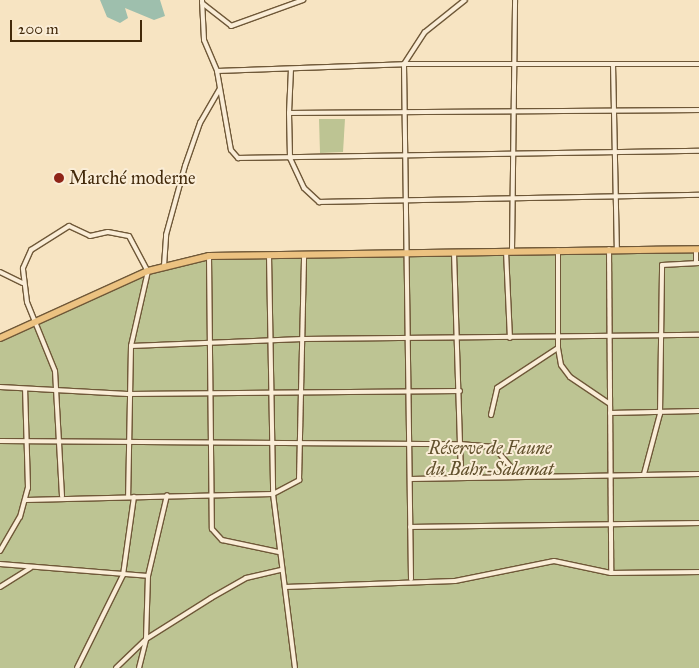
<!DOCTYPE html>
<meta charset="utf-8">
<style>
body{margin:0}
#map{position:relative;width:699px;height:668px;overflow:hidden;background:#f7e4c2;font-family:"IM FELL Great Primer",serif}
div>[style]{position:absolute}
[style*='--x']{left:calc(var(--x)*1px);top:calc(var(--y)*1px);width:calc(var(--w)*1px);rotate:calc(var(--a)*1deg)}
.green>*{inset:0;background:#bdc493}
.water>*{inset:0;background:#9ebfad}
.roads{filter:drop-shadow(1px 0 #6f5838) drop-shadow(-1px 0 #6f5838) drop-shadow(0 1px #6f5838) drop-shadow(0 -1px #6f5838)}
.minor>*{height:4px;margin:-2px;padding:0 2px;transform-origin:2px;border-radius:2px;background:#faedd7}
.primary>*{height:6px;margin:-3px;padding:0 3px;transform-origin:3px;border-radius:3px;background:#ecc281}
.dots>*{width:14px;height:14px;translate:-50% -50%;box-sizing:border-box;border:2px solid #faedd7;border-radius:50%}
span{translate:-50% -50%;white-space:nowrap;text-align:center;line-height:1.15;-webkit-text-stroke:4px #faedd7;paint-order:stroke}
.poi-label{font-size:18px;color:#42290a}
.left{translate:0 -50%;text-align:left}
.park-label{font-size:18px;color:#61502c;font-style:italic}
.scale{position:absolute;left:10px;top:20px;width:132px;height:22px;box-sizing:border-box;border:2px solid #42290a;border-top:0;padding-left:6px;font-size:15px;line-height:18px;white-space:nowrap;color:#42290a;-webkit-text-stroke:4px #faedd7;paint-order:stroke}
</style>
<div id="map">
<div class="green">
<i style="clip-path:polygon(319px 119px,345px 119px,343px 152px,320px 153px)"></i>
<i style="clip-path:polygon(699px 249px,699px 668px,0 668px,0 338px,106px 288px,193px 258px)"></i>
</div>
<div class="water">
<i style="clip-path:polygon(100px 0,160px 0,165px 16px,154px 20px,125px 8px,128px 18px,120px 23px,107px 17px)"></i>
</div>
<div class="roads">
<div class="minor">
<i style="--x:202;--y:0;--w:40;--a:87.1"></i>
<i style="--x:204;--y:40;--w:34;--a:67"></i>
<i style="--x:217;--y:71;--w:80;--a:80"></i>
<i style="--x:231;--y:150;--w:11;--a:49"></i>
<i style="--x:238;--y:158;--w:461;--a:-0.9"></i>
<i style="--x:202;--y:3;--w:37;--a:38"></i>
<i style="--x:231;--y:26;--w:77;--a:-19.9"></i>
<i style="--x:613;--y:64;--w:184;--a:88.8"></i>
<i style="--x:291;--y:69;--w:44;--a:92.6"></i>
<i style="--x:289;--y:113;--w:410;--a:-0.4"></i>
<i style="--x:217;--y:71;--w:187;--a:-2.1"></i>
<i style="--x:404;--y:64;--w:295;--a:0"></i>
<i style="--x:289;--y:113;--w:45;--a:88.7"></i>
<i style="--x:290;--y:158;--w:33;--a:65"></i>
<i style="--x:304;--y:188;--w:21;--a:43"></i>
<i style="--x:319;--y:202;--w:380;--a:-1.1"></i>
<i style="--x:609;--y:249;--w:324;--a:89.6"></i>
<i style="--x:611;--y:573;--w:88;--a:-0.7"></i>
<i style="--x:506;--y:251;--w:87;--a:87.4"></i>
<i style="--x:512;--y:251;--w:251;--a:-89.3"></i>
<i style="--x:454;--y:253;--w:225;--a:88.2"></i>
<i style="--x:269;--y:255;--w:239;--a:89"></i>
<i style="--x:273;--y:494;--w:175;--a:82.8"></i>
<i style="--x:209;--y:256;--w:273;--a:89.4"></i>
<i style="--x:212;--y:529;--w:15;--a:48"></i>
<i style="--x:222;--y:540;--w:58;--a:11.9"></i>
<i style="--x:696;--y:263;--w:14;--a:-90"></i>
<i style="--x:164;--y:266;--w:31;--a:-86"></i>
<i style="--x:166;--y:235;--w:72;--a:-74.6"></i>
<i style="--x:185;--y:166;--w:46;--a:-70.8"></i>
<i style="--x:200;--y:123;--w:39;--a:-60"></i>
<i style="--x:0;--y:272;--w:25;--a:26"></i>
<i style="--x:131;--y:346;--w:172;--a:-2.3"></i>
<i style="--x:303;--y:339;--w:396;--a:-0.6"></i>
<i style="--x:558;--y:348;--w:17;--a:80"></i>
<i style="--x:561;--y:365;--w:15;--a:53"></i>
<i style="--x:570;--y:377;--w:48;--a:34"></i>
<i style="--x:0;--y:387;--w:128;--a:3.1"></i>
<i style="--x:128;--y:394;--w:332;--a:-0.5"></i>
<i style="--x:610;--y:413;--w:89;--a:-1.3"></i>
<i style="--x:491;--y:415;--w:28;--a:-77"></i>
<i style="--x:497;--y:388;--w:73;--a:-33.3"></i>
<i style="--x:558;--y:348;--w:98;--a:-90"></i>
<i style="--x:0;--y:441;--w:460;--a:0.4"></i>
<i style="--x:460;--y:444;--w:34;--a:5"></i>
<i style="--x:494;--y:447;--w:38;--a:50"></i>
<i style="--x:644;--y:474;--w:62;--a:-75.1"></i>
<i style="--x:660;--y:414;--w:149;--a:-89.2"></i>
<i style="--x:662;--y:265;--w:37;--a:-3"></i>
<i style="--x:410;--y:479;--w:289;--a:-1"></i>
<i style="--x:62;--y:496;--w:125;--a:-93.2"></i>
<i style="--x:55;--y:371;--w:74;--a:-112.1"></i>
<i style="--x:27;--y:302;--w:34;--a:-97"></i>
<i style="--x:23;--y:268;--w:20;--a:-66"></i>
<i style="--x:31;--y:250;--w:45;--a:-32.3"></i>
<i style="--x:69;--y:226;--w:23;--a:25"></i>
<i style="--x:90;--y:236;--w:18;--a:-13"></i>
<i style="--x:108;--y:232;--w:21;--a:11"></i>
<i style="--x:129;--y:236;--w:40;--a:62"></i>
<i style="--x:148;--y:271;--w:77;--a:102.8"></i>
<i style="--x:131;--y:346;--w:150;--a:91.1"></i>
<i style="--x:26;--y:500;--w:247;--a:-1.4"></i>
<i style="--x:273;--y:494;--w:30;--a:-28"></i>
<i style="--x:299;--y:480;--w:226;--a:-88.7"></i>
<i style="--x:410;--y:527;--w:289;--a:-0.8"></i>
<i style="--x:0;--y:551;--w:39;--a:-60"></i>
<i style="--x:20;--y:517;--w:30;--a:-75"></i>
<i style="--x:28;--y:488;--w:99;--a:-91.7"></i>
<i style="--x:0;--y:564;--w:148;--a:4.6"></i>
<i style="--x:411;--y:579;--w:515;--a:-90.78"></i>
<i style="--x:404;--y:64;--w:38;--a:-57"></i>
<i style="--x:425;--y:32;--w:51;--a:-38.7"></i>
<i style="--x:0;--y:587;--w:36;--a:-32"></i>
<i style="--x:285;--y:587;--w:170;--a:-2"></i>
<i style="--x:455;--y:581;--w:101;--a:-11.4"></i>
<i style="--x:554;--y:561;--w:58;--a:11.9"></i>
<i style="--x:77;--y:668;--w:104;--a:-63.7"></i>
<i style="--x:123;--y:575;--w:79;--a:-82"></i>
<i style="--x:116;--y:668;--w:42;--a:-44"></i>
<i style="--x:146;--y:639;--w:77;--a:-32.2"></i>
<i style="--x:211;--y:598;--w:40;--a:-29.7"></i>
<i style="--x:246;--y:578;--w:36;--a:-13"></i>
<i style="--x:139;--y:668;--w:30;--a:-76"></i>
<i style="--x:146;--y:639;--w:63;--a:-88.2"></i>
<i style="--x:148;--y:576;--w:83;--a:-76.8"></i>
</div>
<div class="primary">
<i style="--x:0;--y:338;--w:162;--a:-24.4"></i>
<i style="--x:148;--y:271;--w:63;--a:-13.8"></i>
<i style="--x:209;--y:256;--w:490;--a:-0.8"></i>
</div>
</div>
<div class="dots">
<i style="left:59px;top:178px;background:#8f2418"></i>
</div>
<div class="poi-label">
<span class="left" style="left:69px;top:178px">Marché moderne</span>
</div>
<div class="park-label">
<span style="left:490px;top:459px">Réserve de Faune<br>du Bahr-Salamat</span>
</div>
<div class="scale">200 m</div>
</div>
